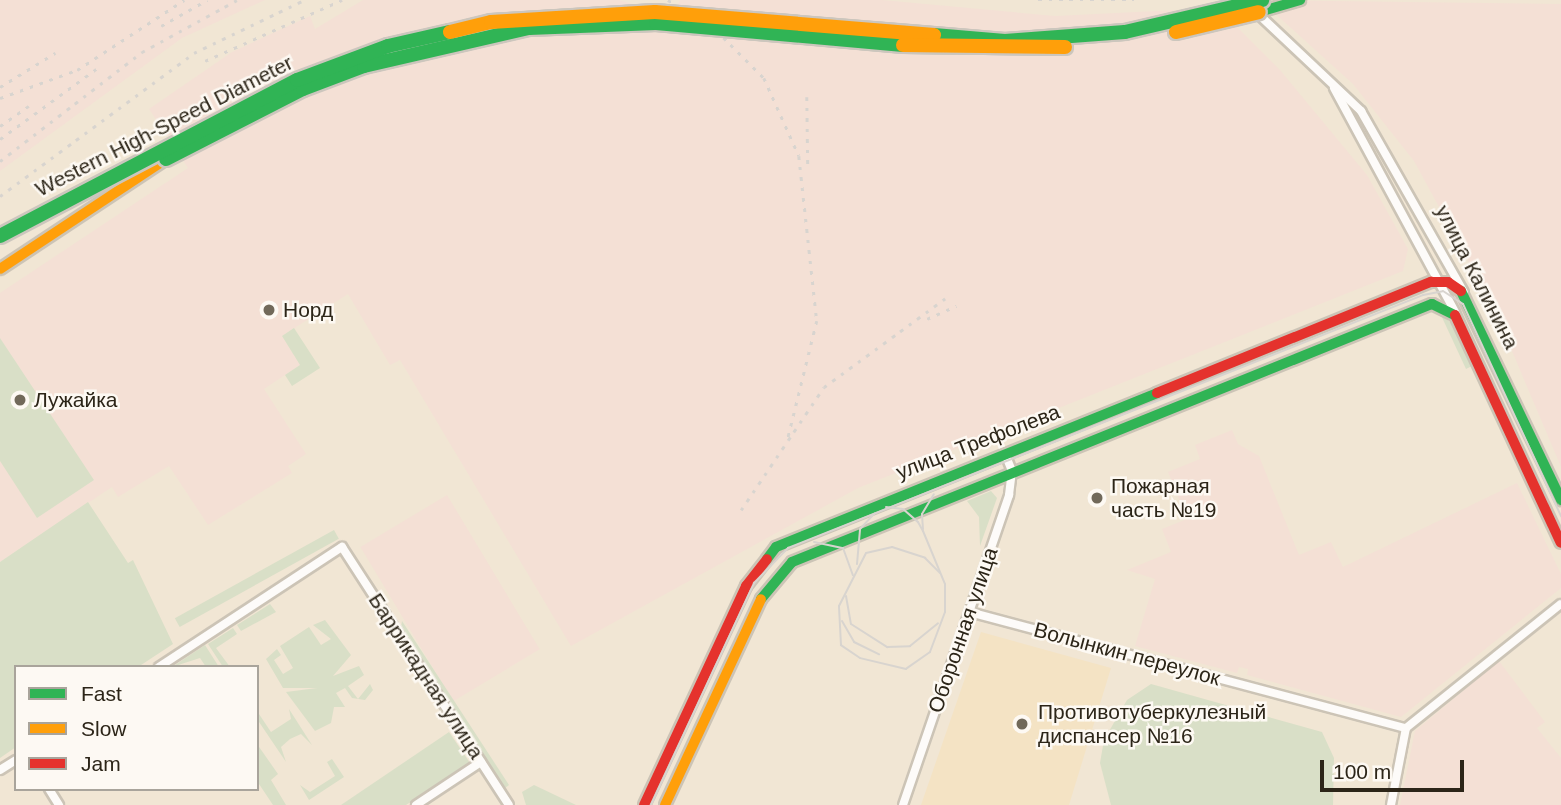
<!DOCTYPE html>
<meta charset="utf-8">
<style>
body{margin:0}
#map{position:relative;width:1561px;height:805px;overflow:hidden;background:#f1e6d4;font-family:Arial,sans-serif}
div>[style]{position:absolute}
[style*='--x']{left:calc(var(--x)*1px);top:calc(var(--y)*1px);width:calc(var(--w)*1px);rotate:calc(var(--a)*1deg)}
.industrial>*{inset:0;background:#f4e0d5;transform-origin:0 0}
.built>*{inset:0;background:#f4e3c4}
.green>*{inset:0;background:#d9dfc7;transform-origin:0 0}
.roads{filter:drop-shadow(2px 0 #ccc4b6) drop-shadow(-2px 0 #ccc4b6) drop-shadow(0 2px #ccc4b6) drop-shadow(0 -2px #ccc4b6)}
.street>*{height:8px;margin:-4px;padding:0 4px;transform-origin:4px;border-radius:4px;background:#fdfbf9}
.fast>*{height:10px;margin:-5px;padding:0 5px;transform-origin:5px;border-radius:5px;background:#30b455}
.slow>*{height:10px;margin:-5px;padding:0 5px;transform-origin:5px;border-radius:5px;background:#ff9f0a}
.jam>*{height:10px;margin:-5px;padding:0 5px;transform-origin:5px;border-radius:5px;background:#e5322d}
.tram>*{height:2px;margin:-1px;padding:0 1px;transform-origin:1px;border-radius:1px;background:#d8d4cf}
.rail>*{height:2.5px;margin-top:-1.25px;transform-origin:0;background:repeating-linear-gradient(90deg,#d8d4cf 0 3.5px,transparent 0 10.5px)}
.bridges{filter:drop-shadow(2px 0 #ccc6bd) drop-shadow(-2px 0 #ccc6bd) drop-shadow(0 2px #ccc6bd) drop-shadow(0 -2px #ccc6bd)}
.fast-bridge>*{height:14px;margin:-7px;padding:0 7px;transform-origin:7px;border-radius:7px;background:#30b455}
.slow-bridge>*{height:14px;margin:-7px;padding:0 7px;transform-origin:7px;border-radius:7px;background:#ff9f0a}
.dots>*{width:19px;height:19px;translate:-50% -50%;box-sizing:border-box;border:4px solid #fdf9f3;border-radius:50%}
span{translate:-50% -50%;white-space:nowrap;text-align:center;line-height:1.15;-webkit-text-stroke:5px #fdf9f3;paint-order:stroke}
.street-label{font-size:21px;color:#2c2518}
.poi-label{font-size:21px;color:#2c2518}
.left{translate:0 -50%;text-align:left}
.legend{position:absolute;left:14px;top:665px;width:245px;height:126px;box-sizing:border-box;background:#fdf9f3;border:2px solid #a9a49b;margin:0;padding:9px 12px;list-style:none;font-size:21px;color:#2c2518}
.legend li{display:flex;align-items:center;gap:14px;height:35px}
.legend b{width:35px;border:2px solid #a9a49b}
.scale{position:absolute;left:1320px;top:760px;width:144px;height:32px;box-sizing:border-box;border:4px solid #2c2518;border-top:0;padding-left:9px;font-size:21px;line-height:24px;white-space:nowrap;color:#2c2518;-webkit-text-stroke:5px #fdf9f3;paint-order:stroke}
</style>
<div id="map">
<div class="industrial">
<i style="clip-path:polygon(0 0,265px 0,182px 38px,0 171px)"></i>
<i style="clip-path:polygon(363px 0,619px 0,672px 16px,680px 0,882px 0,1055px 16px,1218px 8px,1280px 70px,1367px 175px,1408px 249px,1403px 271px,858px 488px,571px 646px,400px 360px,390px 365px,348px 294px,282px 336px,300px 365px,264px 389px,306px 454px,288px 466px,292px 473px,208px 525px,169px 466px,118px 497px,112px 487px,0 562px,0 293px,188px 168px,149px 109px,232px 52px,310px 16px,315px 29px)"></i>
<i style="clip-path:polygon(1260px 0,1561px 4px,1561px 467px,1493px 306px,1414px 161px,1353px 84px)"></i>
<i style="clip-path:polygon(1232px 430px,1238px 444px,1259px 456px,1299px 555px,1331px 542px,1343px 567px,1517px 483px,1561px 574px,1561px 588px,1401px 717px,1247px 675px,1248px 669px,1239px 667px,1237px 673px,1135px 646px,1155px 579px,1127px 570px,1171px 552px,1162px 529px,1187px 519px,1168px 472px,1200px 459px,1195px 445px)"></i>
<i style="left:447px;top:495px;width:180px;height:101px;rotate:59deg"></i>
<i style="clip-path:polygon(1499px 661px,1545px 722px,1537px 728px,1561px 758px,1561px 805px,1400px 805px,1415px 731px)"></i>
</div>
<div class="built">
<i style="clip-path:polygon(981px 632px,1111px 668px,1069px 805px,921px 805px)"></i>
</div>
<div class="green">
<i style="clip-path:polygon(1440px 313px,1453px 325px,1472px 366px,1466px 369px)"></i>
<i style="clip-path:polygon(294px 328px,320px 368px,292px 386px,285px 375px,300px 365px,282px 336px)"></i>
<i style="clip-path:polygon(0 338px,94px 480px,37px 518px,0 461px)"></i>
<i style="clip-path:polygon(991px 491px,997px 498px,980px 546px,979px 517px,967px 501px)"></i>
<i style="clip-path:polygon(88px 502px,128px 563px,133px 560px,173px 644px,138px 667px,16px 667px,16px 747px,0 758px,0 562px)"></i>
<i style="left:334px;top:530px;width:10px;height:182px;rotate:61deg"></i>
<i style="clip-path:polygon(270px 604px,276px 612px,241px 631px,237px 625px)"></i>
<i style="clip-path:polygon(325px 620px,351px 655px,333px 676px,359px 666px,364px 675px,348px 686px,358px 699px,370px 684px,373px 690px,365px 700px,352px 698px,345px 688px,336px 693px,345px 707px,334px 707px,331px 723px,315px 731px,286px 692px,317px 688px,283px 688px,266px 659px,277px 649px,281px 655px,274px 660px,283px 674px,293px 668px,280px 646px,309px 627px,321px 645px,331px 639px,313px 625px)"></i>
<i style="clip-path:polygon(402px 621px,509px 785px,505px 788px,401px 627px)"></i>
<i style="clip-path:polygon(233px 628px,237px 634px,216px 648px,230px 667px,223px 667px,208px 644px)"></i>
<i style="clip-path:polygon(205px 645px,219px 667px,206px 667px,200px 658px,172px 667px)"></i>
<i style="clip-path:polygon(1151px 684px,1322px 732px,1334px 758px,1333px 805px,1111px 805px,1100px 763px,1104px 740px,1127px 700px)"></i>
<i style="clip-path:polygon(289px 709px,312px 745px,301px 734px,290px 739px,281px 747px,286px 762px,257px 719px,257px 711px,271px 732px,291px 719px)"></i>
<i style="clip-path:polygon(449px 732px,470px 763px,406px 805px,341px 805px)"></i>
<i style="clip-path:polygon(257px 744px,278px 774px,271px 780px,286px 805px,273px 805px,257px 781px)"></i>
<i style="clip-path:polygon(332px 759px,344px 777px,309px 800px,300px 785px,310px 792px,335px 776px,327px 762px)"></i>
<i style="clip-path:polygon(534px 785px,576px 805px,526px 805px,522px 792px)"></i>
</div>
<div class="roads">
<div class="street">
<i style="--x:1255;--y:11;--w:146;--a:43.3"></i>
<i style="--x:1361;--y:111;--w:208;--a:60.4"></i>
<i style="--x:1334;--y:88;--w:255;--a:61.6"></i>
<i style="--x:969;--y:612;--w:452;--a:14.9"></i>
<i style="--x:159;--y:667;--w:219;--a:-33.3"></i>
<i style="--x:342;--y:547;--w:307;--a:57.1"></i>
<i style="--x:0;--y:770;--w:19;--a:-32"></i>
<i style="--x:49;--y:789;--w:19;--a:58"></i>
<i style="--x:416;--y:805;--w:78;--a:-33.5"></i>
<i style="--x:903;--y:805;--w:328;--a:-71.1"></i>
<i style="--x:1009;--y:495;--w:24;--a:-83"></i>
<i style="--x:1012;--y:471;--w:18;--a:-112"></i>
<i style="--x:1391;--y:805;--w:78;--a:-79"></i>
<i style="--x:1406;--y:728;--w:198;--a:-38.7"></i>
</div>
<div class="fast">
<i style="--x:1259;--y:12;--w:43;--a:-16.3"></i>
<i style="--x:1461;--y:291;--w:232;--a:64.4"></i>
<i style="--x:767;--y:559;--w:15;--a:-53"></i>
<i style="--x:776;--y:547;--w:411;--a:-22"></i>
<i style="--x:761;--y:599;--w:48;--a:-50"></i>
<i style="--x:792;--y:562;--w:690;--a:-21.96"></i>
<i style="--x:1432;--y:304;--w:25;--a:26"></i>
</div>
<div class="slow">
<i style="--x:0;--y:269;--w:199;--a:-33.5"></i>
<i style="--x:665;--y:805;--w:227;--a:-65"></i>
</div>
<div class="jam">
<i style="--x:1455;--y:315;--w:251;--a:65.1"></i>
<i style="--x:1157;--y:393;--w:296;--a:-22.1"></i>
<i style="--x:1431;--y:282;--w:17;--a:0"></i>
<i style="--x:1448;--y:282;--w:16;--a:35"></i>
<i style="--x:644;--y:805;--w:242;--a:-65"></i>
<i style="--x:746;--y:586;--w:34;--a:-52"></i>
</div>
</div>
<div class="tram">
<i style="--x:886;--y:507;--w:17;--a:7"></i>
<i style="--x:903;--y:509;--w:20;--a:41"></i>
<i style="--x:918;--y:522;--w:10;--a:61"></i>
<i style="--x:923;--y:531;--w:57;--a:67.5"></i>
<i style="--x:945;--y:584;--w:28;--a:90"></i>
<i style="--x:945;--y:612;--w:43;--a:110.6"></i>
<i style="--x:930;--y:652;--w:29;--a:145"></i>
<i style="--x:906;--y:669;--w:47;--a:-166.6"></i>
<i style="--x:860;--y:658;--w:23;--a:-146"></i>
<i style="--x:841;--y:645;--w:39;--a:-93"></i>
<i style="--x:839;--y:606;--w:59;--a:-63"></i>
<i style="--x:866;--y:553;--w:27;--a:-13"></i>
<i style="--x:892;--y:547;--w:35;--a:18"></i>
<i style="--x:925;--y:558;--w:21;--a:45"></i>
<i style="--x:923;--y:529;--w:15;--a:-94"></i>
<i style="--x:922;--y:514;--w:23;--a:-59"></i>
<i style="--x:814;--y:542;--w:30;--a:12"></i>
<i style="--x:843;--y:548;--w:29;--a:70"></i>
<i style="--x:857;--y:564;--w:35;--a:-85"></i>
<i style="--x:860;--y:529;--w:21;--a:-47"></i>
<i style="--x:846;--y:596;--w:28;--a:80"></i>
<i style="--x:851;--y:624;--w:43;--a:32.6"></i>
<i style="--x:887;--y:647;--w:23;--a:-2"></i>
<i style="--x:910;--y:646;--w:36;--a:-39"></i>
<i style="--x:842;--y:621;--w:24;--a:60"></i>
<i style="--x:854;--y:642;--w:28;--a:26"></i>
<i style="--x:651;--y:805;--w:245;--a:-65.1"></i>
<i style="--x:754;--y:583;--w:49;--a:-45.8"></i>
<i style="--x:788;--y:548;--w:684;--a:-21.72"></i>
<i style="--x:1423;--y:295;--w:20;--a:-11"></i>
<i style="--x:1443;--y:291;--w:24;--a:33"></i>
<i style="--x:1463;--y:304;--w:234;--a:65.2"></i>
</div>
<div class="rail">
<i style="--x:668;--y:0;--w:57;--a:32"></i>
<i style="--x:716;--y:30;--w:68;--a:45"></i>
<i style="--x:764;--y:78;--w:85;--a:65.8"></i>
<i style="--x:799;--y:156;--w:166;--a:83.8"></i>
<i style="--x:817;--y:321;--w:121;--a:103.9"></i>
<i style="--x:1038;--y:0;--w:96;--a:0"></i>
<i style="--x:161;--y:26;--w:53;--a:-29.5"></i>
<i style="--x:205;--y:61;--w:150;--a:-24"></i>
<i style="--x:0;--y:87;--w:65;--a:-31.7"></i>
<i style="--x:807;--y:97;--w:70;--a:89.2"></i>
<i style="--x:0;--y:98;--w:82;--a:-20"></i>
<i style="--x:77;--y:70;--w:128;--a:-33.2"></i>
<i style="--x:0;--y:126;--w:35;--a:-35"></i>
<i style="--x:0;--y:139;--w:119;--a:-36.1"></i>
<i style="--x:0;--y:161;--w:179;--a:-37.5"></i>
<i style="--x:142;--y:52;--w:108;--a:-28.7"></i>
<i style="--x:0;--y:196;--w:241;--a:-36.4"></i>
<i style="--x:194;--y:53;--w:122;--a:-25.7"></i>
<i style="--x:927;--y:319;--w:32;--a:-24"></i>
<i style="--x:741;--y:510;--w:148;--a:-56"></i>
<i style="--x:824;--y:387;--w:152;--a:-36.2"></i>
</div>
<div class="bridges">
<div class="fast-bridge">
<i style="--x:934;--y:35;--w:71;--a:4.8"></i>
<i style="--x:1005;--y:41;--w:120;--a:-4.3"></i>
<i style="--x:1125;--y:32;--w:141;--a:-13.1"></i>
<i style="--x:166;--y:159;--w:154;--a:-27.1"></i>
<i style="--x:303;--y:89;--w:65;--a:-20.7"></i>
<i style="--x:364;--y:66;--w:169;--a:-13"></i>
<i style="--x:529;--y:28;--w:127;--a:-2.3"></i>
<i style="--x:656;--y:23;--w:248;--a:5.1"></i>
<i style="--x:0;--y:236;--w:335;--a:-27.7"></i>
<i style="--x:297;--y:80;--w:97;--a:-20.5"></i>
<i style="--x:388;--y:46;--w:64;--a:-12.7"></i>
</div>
<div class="slow-bridge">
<i style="--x:450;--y:32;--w:42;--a:-13.7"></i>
<i style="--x:491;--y:22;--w:164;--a:-3.5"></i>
<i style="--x:655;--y:12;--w:280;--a:4.7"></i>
<i style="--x:1176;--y:32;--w:85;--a:-13.5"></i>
<i style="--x:903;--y:45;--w:162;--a:0.7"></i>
</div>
</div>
<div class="dots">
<i style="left:269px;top:310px;background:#71695a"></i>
<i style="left:20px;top:400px;background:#71695a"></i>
<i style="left:1097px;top:498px;background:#71695a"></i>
<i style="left:1022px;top:724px;background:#71695a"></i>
</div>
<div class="street-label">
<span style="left:164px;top:126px;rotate:-27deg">Western High-Speed Diameter</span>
<span style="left:1477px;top:277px;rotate:63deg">улица Калинина</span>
<span style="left:978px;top:442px;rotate:-21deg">улица Трефолева</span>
<span style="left:963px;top:630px;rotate:-71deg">Оборонная улица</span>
<span style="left:1127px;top:654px;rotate:15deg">Волынкин переулок</span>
<span style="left:426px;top:676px;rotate:57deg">Баррикадная улица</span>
</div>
<div class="poi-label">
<span class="left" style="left:283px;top:310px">Норд</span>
<span class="left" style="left:34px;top:400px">Лужайка</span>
<span class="left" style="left:1111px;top:498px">Пожарная<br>часть №19</span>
<span class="left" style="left:1038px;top:724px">Противотуберкулезный<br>диспансер №16</span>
</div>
<ul class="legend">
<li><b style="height:9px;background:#30b455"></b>Fast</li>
<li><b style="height:9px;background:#ff9f0a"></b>Slow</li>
<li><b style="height:9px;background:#e5322d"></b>Jam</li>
</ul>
<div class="scale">100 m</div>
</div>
